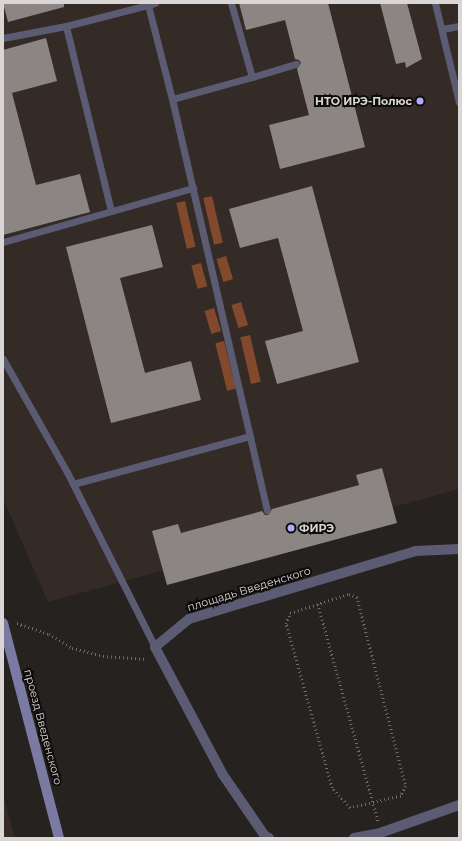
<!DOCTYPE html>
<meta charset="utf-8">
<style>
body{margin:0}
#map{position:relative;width:462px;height:841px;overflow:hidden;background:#262220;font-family:Montserrat,sans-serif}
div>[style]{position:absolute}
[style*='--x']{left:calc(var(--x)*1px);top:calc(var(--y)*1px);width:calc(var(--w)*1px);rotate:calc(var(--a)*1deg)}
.built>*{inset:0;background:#342b27}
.forest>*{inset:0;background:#82492c;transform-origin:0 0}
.building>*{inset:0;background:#8b8684}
.path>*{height:2.5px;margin-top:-1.25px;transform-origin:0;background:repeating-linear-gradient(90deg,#6f6c6a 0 1px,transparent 0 4px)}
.lane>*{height:7px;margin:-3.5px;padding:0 3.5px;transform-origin:3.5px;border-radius:3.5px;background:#5b5b74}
.street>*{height:10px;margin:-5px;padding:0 5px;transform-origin:5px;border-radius:5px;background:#5b5b74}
.secondary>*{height:10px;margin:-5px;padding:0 5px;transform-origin:5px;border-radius:5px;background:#7b7aa2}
.dots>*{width:11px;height:11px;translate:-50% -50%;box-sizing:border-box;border:2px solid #0d0c0b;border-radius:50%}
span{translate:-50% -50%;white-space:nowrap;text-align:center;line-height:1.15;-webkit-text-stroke:4px #0d0c0b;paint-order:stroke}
.poi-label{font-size:11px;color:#d9d6d5;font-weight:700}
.right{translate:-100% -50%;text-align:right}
.left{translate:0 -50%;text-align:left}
.street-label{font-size:11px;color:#d9d6d5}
.frame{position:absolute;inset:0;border:4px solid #d9d6d5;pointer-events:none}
</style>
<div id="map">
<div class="built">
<i style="clip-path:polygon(3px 3px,459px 3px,459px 489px,48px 602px,3px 498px)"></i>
<i style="clip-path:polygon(3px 794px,15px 838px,3px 838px)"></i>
</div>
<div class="forest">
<i style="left:212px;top:196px;width:48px;height:9px;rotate:77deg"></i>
<i style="left:185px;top:201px;width:47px;height:9px;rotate:77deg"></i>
<i style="left:226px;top:256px;width:24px;height:10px;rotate:73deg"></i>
<i style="left:201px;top:263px;width:24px;height:10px;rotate:75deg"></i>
<i style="left:241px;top:302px;width:24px;height:10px;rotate:73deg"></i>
<i style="left:214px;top:308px;width:24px;height:10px;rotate:73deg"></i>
<i style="left:250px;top:335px;width:48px;height:10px;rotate:77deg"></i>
<i style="left:224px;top:341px;width:49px;height:9px;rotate:76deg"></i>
</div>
<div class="building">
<i style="clip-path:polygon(3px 3px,64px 3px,64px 7px,8px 22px)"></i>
<i style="clip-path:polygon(239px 3px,328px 3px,365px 147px,280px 169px,269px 125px,309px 115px,297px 69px,301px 63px,299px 60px,295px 59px,285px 20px,246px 30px)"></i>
<i style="clip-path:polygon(380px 3px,407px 3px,422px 59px,406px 68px,405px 62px,396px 64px)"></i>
<i style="clip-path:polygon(46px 38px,57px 81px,12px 93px,36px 185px,80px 174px,90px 212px,3px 235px,3px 50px)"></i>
<i style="clip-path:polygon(312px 186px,359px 362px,277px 384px,265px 341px,303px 331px,278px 238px,240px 248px,229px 209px)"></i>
<i style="clip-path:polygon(152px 225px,163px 267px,120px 278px,145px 373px,191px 361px,201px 400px,111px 423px,66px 247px)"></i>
<i style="clip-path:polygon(382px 468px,397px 523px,167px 585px,152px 531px,178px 524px,181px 533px,262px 511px,265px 515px,268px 515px,272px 509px,359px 485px,356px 475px)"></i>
</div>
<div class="path">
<i style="--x:349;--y:594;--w:9;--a:21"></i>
<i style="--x:357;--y:597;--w:195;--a:75.5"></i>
<i style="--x:406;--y:786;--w:11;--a:117"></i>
<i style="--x:401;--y:796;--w:52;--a:166.8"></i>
<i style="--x:350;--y:808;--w:27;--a:-132"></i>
<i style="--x:332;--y:788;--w:170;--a:-105.7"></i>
<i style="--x:286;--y:624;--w:12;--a:-70"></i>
<i style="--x:290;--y:613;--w:62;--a:-17.9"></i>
<i style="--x:318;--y:604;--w:225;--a:74.5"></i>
<i style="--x:17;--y:623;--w:34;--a:19"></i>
<i style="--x:49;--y:634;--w:27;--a:31"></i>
<i style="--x:72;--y:648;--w:32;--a:14"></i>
<i style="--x:103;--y:656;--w:44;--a:3.9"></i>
</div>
<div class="lane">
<i style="--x:155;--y:3;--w:7;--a:164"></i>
<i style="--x:148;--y:5;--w:97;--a:75.7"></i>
<i style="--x:231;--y:3;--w:77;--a:74.2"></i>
<i style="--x:252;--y:77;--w:46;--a:-16.5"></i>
<i style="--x:435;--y:3;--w:102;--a:76.4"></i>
<i style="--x:442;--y:29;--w:17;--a:-10"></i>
<i style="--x:3;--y:38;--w:64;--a:-10.8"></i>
<i style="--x:252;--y:77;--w:83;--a:164.6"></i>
<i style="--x:172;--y:99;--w:422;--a:77"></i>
<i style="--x:111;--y:211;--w:190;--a:-103.7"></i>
<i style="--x:66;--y:26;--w:85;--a:-14.4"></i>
<i style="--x:148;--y:5;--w:2;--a:-90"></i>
<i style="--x:3;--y:242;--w:198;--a:-15.9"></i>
<i style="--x:3;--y:359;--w:130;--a:60.5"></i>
<i style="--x:67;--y:472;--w:196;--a:63.3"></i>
<i style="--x:73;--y:484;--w:183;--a:-15.2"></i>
</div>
<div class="street">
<i style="--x:269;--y:838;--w:4;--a:-153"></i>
<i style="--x:265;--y:836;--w:74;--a:-124.5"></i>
<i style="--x:223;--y:775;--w:145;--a:-118"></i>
<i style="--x:155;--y:647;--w:44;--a:-39.5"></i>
<i style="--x:189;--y:619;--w:236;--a:-16.7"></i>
<i style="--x:415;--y:551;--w:44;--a:-2.6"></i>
<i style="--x:354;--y:838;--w:26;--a:-11"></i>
<i style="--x:380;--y:833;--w:84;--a:-19.5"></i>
</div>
<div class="secondary">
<i style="--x:3;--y:623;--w:222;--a:75.4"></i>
</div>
<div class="dots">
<i style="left:420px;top:101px;background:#b1adfa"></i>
<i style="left:291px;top:528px;background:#b1adfa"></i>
</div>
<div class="poi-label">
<span class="right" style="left:412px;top:101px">НТО ИРЭ-Полюс</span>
<span class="left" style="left:299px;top:528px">ФИРЭ</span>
</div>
<div class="street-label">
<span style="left:249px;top:589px;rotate:-17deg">площадь Введенского</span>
<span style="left:43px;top:727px;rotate:75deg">проезд Введенского</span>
</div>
<div class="frame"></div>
</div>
